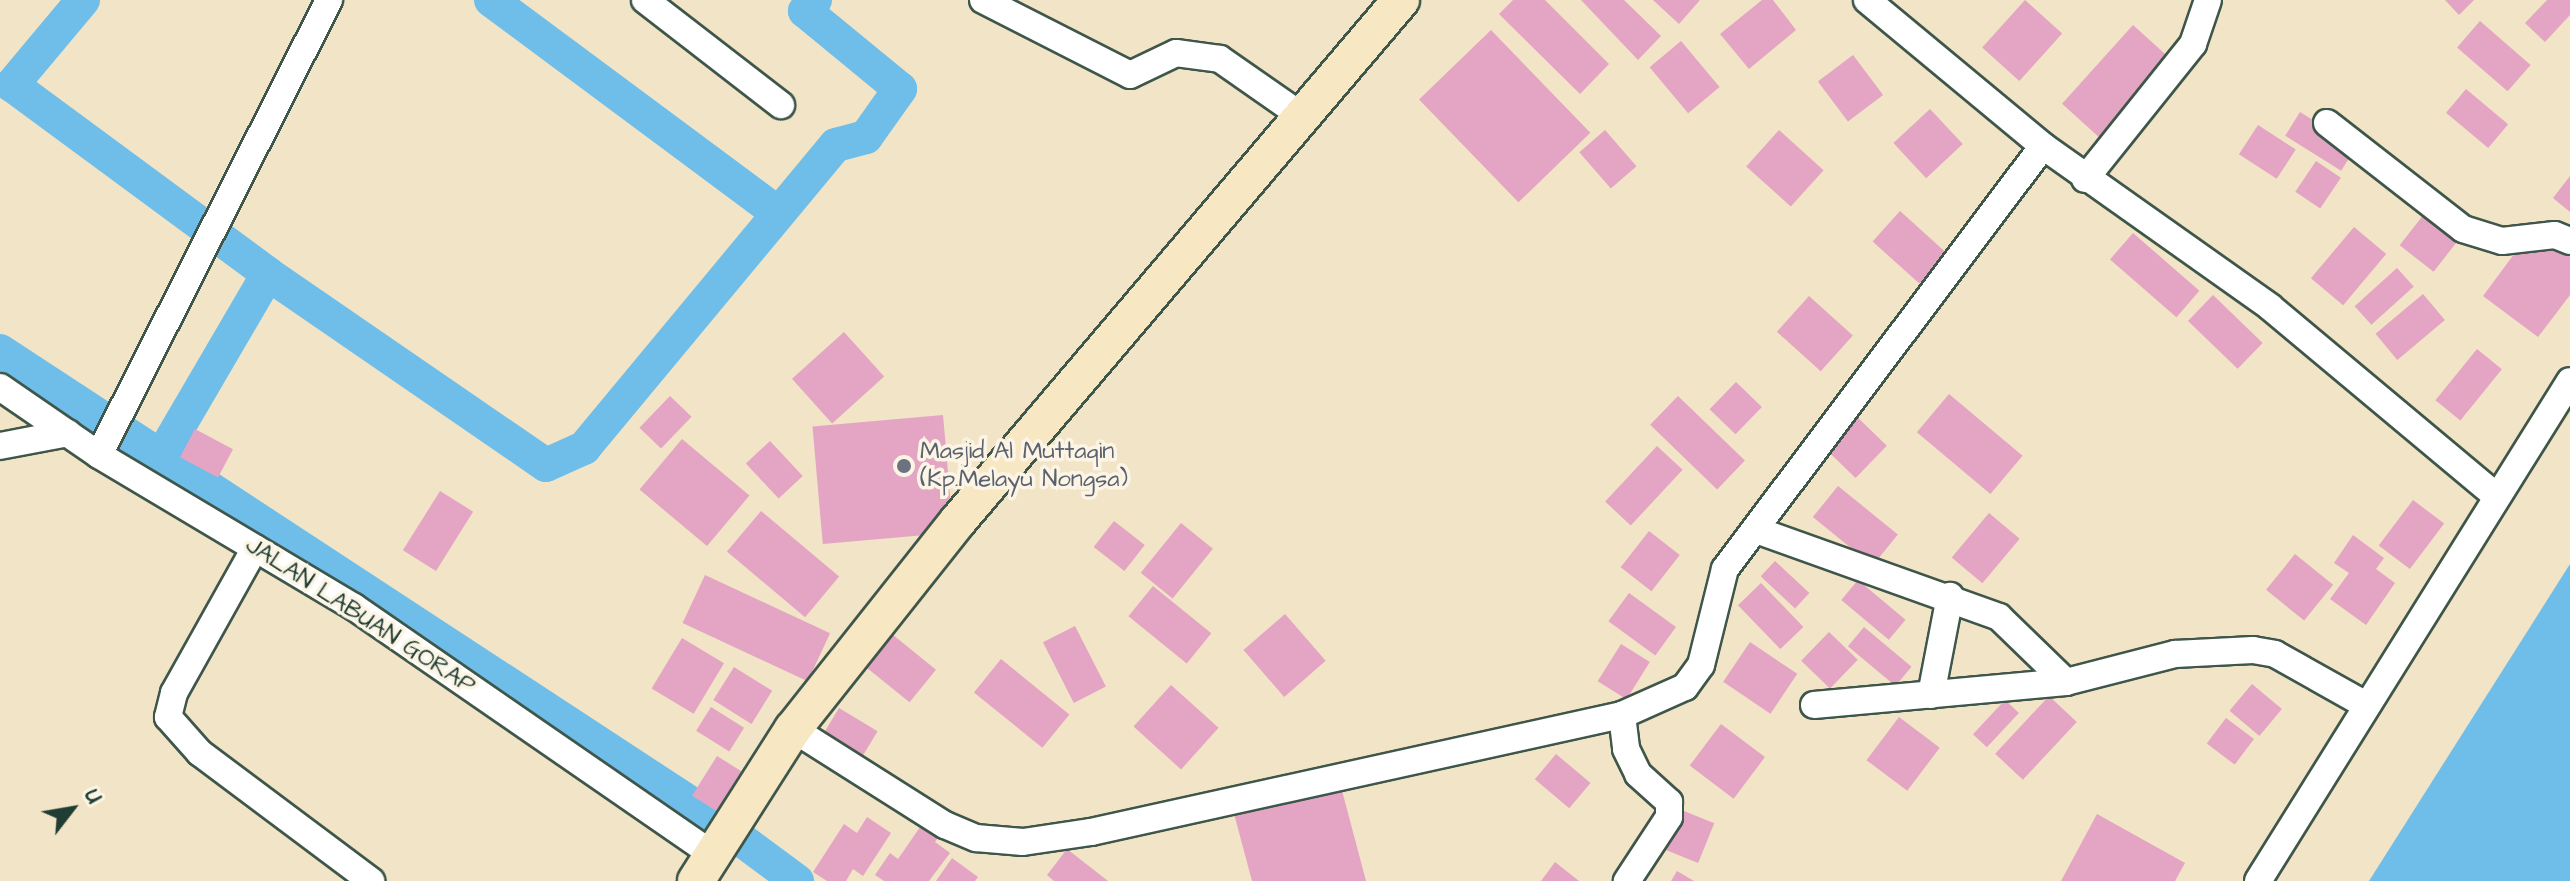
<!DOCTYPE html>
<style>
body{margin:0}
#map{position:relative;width:2570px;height:881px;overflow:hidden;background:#f2e4c6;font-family:"Architects Daughter",sans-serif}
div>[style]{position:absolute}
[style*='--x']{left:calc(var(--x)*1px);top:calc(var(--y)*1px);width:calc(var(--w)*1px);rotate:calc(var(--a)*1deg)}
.water>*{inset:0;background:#6ebee9}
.canal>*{height:34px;margin:-17px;padding:0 17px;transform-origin:17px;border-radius:17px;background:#6ebee9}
.building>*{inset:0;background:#e4a4c3;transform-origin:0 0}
.roads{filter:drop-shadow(2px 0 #3f564a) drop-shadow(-2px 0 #3f564a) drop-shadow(0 2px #3f564a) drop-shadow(0 -2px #3f564a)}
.street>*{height:26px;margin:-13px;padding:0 13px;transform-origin:13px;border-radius:13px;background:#fff}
.secondary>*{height:36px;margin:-18px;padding:0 18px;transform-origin:18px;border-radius:18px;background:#f7e8c3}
.dots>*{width:22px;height:22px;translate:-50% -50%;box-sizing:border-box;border:4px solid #fcf5e5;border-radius:50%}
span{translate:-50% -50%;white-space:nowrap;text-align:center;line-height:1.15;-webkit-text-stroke:7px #fcf5e5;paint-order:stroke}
.worship-label{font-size:24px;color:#5b616d}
.left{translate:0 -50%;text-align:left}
.street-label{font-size:24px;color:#1f3d34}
.north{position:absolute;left:32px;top:769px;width:80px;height:80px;-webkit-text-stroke:6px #fcf5e5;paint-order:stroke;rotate:59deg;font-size:22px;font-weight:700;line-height:32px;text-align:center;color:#1f3d34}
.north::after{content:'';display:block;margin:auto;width:28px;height:36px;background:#1f3d34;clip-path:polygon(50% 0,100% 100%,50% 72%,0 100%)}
</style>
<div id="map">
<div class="water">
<i style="clip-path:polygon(2570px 564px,2570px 881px,2369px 881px)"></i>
</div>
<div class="canal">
<i style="--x:83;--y:0;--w:111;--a:129.9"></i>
<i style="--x:12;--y:85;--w:318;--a:36.4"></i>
<i style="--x:491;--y:0;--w:357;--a:36.6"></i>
<i style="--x:0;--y:351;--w:842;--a:33.22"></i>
<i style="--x:704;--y:812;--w:116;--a:36.6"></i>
<i style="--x:161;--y:457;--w:212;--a:-59.7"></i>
<i style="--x:268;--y:274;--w:337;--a:34.5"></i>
<i style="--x:546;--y:465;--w:42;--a:-24.1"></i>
<i style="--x:584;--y:448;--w:394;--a:-50.3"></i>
<i style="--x:836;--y:145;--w:31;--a:-15"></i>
<i style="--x:866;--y:137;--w:59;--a:-54.7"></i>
<i style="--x:900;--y:89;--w:123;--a:-140.6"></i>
<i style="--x:805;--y:11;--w:15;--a:-48"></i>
</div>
<div class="building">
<i style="clip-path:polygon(1513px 0,1545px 0,1609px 64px,1580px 94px,1499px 14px)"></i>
<i style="clip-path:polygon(1581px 0,1624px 0,1661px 36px,1638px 60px)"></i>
<i style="clip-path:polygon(1653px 0,1700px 0,1679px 24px)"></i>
<i style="clip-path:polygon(1762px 0,1773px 0,1796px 30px,1749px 69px,1720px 34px)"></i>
<i style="left:2025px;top:0;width:50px;height:64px;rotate:42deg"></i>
<i style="clip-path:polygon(2445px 0,2474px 0,2459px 15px)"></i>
<i style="clip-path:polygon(2547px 0,2570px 0,2570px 15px,2545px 42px,2525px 23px)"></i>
<i style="left:2480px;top:21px;width:67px;height:35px;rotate:41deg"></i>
<i style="left:2133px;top:25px;width:54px;height:106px;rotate:42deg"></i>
<i style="left:1491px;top:30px;width:143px;height:100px;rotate:46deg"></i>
<i style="left:1681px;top:41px;width:60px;height:41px;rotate:50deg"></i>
<i style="left:1853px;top:55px;width:50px;height:44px;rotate:53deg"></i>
<i style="left:2466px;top:89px;width:55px;height:31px;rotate:40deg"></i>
<i style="left:1930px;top:109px;width:48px;height:50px;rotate:47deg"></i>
<i style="left:2300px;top:112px;width:66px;height:28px;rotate:32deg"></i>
<i style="left:2258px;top:125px;width:45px;height:35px;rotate:33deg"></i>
<i style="left:1605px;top:130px;width:48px;height:34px;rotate:49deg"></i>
<i style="left:1779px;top:130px;width:60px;height:49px;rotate:42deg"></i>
<i style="left:2316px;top:161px;width:30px;height:37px;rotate:34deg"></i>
<i style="clip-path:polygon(2570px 176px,2570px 212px,2553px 198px)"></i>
<i style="left:2428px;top:209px;width:43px;height:46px;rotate:38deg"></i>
<i style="left:1900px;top:211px;width:63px;height:41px;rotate:42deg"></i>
<i style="left:2354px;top:227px;width:42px;height:67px;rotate:40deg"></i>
<i style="left:2133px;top:233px;width:88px;height:35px;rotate:41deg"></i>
<i style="clip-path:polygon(2553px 235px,2570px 248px,2570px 295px,2538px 337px,2483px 296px,2526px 238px,2542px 250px)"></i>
<i style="left:2397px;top:268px;width:25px;height:57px;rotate:48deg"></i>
<i style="left:2423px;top:294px;width:34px;height:62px;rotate:50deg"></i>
<i style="left:2213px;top:295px;width:69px;height:36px;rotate:44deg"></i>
<i style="left:1809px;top:296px;width:59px;height:48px;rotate:42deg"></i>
<i style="left:844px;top:332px;width:60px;height:70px;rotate:48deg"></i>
<i style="left:2477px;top:349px;width:32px;height:66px;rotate:39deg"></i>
<i style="left:1736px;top:382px;width:36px;height:38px;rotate:44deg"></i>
<i style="left:1949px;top:394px;width:96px;height:50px;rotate:40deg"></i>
<i style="left:670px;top:396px;width:30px;height:44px;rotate:44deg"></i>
<i style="left:1678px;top:396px;width:93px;height:40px;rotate:44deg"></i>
<i style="left:1853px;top:413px;width:47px;height:45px;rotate:44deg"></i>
<i style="left:943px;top:415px;width:118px;height:131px;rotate:85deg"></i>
<i style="left:195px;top:429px;width:43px;height:32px;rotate:28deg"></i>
<i style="left:682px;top:439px;width:88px;height:66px;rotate:40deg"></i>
<i style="left:770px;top:441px;width:48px;height:33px;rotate:47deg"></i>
<i style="left:1657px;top:446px;width:35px;height:76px;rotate:43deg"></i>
<i style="left:1838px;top:486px;width:77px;height:40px;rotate:39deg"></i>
<i style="left:440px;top:491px;width:39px;height:70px;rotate:32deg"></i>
<i style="left:2413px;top:500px;width:39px;height:57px;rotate:37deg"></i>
<i style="left:761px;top:511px;width:102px;height:53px;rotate:40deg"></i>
<i style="left:1989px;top:513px;width:40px;height:58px;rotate:40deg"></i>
<i style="left:1114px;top:521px;width:39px;height:33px;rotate:38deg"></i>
<i style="left:1181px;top:523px;width:41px;height:64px;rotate:39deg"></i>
<i style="left:1649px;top:531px;width:39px;height:46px;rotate:38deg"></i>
<i style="clip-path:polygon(2353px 535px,2384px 558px,2376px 569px,2395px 583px,2366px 625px,2330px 599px,2349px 573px,2334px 563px)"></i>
<i style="left:2295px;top:554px;width:49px;height:46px;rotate:39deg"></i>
<i style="left:1775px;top:561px;width:47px;height:21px;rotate:43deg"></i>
<i style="left:705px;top:575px;width:138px;height:53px;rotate:25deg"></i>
<i style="left:1858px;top:580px;width:62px;height:26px;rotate:40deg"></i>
<i style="left:1761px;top:583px;width:61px;height:32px;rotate:46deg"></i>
<i style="left:1153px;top:586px;width:75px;height:39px;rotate:39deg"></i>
<i style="left:1629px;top:593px;width:58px;height:35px;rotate:36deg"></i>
<i style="left:1285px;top:614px;width:62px;height:55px;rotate:49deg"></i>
<i style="left:1075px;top:626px;width:68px;height:36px;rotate:63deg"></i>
<i style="left:1864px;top:627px;width:62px;height:25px;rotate:40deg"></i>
<i style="left:887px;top:630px;width:63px;height:42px;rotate:39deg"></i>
<i style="left:1829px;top:632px;width:40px;height:40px;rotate:44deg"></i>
<i style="left:682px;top:638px;width:49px;height:59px;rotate:31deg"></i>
<i style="left:1750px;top:642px;width:57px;height:48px;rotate:34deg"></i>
<i style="left:1621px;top:644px;width:34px;height:44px;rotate:32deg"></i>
<i style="left:1001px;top:659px;width:88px;height:43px;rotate:39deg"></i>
<i style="left:734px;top:667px;width:45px;height:39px;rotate:32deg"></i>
<i style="left:2252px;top:684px;width:39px;height:35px;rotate:40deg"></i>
<i style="left:1171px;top:685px;width:64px;height:56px;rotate:42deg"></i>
<i style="left:2049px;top:696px;width:38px;height:79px;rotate:43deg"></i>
<i style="left:2005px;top:700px;width:19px;height:47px;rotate:43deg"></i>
<i style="left:711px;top:707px;width:39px;height:28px;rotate:32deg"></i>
<i style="left:839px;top:708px;width:45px;height:29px;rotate:31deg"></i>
<i style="left:1899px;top:717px;width:51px;height:54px;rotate:37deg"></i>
<i style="left:2226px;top:718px;width:35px;height:32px;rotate:37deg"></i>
<i style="left:1721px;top:724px;width:55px;height:52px;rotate:37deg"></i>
<i style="left:1556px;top:754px;width:45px;height:33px;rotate:40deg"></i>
<i style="left:717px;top:756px;width:31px;height:47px;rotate:32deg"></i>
<i style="clip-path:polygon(1340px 783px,1366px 881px,1252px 881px,1233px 810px)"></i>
<i style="left:1679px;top:809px;width:38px;height:43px;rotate:22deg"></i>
<i style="clip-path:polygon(2097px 814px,2185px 863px,2175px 881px,2061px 881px)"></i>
<i style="clip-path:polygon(867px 817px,891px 833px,863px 876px,853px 869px,846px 881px,827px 881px,813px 872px,844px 824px,857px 833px)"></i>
<i style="clip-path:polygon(925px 820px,942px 831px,935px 842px,950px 853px,929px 881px,884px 881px,875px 875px,890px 853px,898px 859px)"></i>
<i style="clip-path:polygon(1067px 849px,1108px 881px,1054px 881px,1047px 875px)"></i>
<i style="clip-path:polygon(952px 858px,978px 877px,975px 881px,936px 881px)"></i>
<i style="clip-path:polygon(1555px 862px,1579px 881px,1541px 881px)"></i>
<i style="clip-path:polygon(1677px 871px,1694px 881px,1671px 881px)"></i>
</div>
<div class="roads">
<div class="street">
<i style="--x:645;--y:0;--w:172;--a:37.7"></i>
<i style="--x:983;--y:0;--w:165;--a:27"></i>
<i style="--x:1130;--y:75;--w:51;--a:-25.6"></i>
<i style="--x:1176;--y:53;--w:44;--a:7.8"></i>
<i style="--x:1220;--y:59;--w:101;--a:34.9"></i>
<i style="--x:1867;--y:0;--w:229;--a:39.7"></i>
<i style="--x:2327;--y:123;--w:172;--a:37.9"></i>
<i style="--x:2463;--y:229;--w:41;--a:17.1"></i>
<i style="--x:2502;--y:241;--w:53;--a:-6.5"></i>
<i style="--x:2555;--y:235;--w:16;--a:22"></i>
<i style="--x:2085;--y:179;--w:173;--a:-51.3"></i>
<i style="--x:2193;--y:44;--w:46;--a:-71.2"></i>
<i style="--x:0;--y:387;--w:120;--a:34.5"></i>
<i style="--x:99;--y:455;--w:297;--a:30.8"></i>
<i style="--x:354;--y:607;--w:437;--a:34.6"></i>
<i style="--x:0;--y:446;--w:69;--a:-10.8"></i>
<i style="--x:99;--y:455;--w:510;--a:-63.18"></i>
<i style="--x:1756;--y:530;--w:258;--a:19.7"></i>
<i style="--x:1999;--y:617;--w:93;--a:44.1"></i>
<i style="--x:255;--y:548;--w:166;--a:119.2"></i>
<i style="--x:174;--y:693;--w:25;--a:104"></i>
<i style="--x:168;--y:717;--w:48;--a:48.4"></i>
<i style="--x:200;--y:753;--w:214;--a:36.8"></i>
<i style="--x:1931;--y:695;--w:101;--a:-79.1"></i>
<i style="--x:1814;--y:705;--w:253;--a:-5.2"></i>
<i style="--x:2066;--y:682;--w:113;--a:-14.4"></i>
<i style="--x:2175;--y:654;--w:78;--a:-2.9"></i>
<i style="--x:2253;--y:650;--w:22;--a:10"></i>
<i style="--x:2275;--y:654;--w:104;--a:29.3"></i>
<i style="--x:1622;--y:715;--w:34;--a:83"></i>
<i style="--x:1626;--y:749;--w:28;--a:64"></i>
<i style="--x:1638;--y:774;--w:42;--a:42.1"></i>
<i style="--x:1669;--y:802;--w:15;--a:90"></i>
<i style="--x:1669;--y:817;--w:77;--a:123.3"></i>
<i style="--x:793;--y:729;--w:180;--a:32.3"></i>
<i style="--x:945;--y:825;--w:34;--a:23"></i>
<i style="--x:976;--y:838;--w:47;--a:4.9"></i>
<i style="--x:1023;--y:842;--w:69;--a:-8.4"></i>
<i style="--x:1091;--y:832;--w:544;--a:-12.43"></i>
<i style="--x:1622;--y:715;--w:69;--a:-24"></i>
<i style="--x:1685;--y:687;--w:27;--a:-54"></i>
<i style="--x:1701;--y:665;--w:99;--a:-76"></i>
<i style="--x:1725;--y:569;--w:529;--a:-53.07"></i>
<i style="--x:2043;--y:146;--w:278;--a:35.3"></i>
<i style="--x:2270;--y:307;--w:296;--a:39.9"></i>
<i style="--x:2258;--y:881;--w:589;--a:-58.04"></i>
</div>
<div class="secondary">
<i style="--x:696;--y:881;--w:180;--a:-57.5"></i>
<i style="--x:793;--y:729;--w:265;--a:-51.6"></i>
<i style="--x:958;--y:521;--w:684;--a:-49.63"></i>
</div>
</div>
<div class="dots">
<i style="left:904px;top:466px;background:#6b7280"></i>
</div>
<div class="worship-label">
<span class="left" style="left:920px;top:466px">Masjid Al Muttaqin<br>(Kp.Melayu Nongsa)</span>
</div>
<div class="street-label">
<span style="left:360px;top:616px;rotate:33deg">JALAN LABUAN GORAP</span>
</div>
<div class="north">U</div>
</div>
